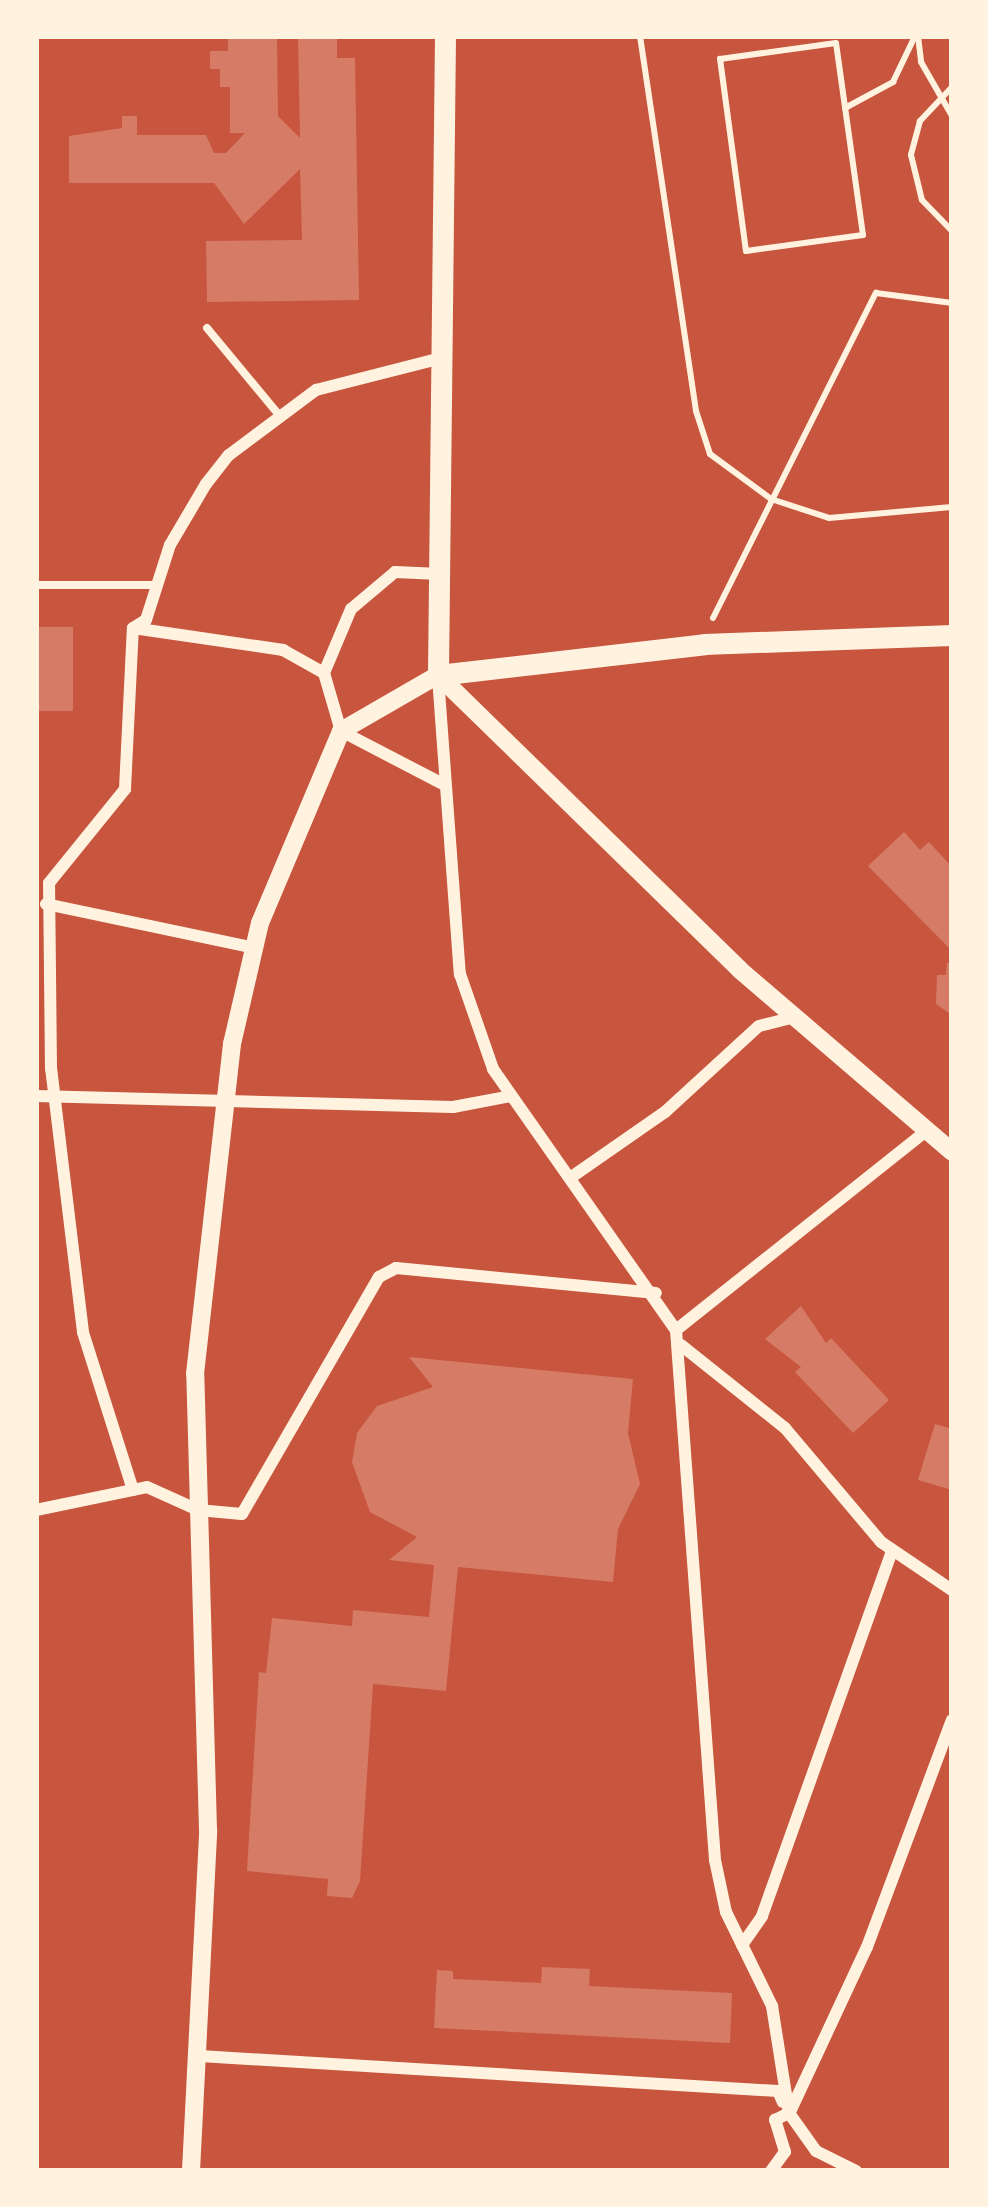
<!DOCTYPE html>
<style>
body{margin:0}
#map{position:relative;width:988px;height:2207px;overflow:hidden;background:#c8553d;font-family:"Open Sans",sans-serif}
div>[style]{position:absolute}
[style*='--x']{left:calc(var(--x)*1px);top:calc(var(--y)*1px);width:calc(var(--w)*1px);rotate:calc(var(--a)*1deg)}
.building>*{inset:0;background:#d67c66;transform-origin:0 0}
.path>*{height:6px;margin:-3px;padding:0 3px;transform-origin:3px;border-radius:3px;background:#fff3e0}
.service>*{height:8px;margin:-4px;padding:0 4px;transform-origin:4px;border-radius:4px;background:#fff3e0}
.minor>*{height:12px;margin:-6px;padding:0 6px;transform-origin:6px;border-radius:6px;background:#fff3e0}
.tertiary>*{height:18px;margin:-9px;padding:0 9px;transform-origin:9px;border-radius:9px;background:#fff3e0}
.secondary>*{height:21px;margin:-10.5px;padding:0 10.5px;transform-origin:10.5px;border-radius:10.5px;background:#fff3e0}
span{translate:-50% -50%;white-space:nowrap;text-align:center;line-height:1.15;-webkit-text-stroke:9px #fff3e0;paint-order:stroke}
.frame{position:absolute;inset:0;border:39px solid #fff3e0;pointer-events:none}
</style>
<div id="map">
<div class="building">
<i style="clip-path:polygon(228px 36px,277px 36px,278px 116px,300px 138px,298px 36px,337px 36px,337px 58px,355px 58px,359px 300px,207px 302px,206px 241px,302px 240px,300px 169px,244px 224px,214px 183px,69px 183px,69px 136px,122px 128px,122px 116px,137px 116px,137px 135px,206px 135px,214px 153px,226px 153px,245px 133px,230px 133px,230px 87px,220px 87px,220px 69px,210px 69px,210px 51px,228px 51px)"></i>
<i style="left:36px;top:627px;width:37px;height:84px"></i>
<i style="clip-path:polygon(904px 832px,920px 850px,929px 842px,952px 867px,952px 951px,868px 866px)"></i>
<i style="clip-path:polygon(947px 963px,952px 963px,952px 1015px,936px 1004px,937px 975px,946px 975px)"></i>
<i style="clip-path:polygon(801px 1306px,826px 1343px,831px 1338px,889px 1400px,853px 1433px,795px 1372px,801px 1367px,765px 1339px)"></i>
<i style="clip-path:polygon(409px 1357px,633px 1379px,628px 1433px,640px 1484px,618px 1529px,613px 1582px,458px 1567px,446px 1691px,373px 1684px,360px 1881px,352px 1898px,327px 1896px,328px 1879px,247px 1871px,259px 1672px,266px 1673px,272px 1618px,352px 1626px,353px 1610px,429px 1617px,434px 1565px,389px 1560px,417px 1537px,370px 1512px,352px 1462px,357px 1433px,377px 1406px,433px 1387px)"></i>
<i style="clip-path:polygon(935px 1424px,952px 1429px,952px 1490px,918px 1480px)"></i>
<i style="clip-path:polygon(542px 1967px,590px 1969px,589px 1986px,732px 1993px,730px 2043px,434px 2028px,437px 1970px,453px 1971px,453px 1979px,541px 1983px)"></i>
</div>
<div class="path">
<i style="--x:640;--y:36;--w:379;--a:81.5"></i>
<i style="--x:696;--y:411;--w:45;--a:72"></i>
<i style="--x:710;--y:454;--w:76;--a:36.4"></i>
<i style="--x:771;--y:499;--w:61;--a:18.1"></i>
<i style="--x:829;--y:518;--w:123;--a:-5.1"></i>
<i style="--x:918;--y:36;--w:26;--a:83"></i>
<i style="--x:921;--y:62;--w:62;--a:60.1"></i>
<i style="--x:836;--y:43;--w:194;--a:82"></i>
<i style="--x:863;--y:235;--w:118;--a:172.2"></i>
<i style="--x:746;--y:251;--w:194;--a:-97.7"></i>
<i style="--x:720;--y:59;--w:117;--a:-7.9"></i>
<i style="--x:952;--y:87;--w:47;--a:133.3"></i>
<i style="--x:920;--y:121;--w:35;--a:105"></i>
<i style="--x:911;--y:155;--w:46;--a:76.3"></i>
<i style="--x:922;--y:200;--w:43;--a:45.9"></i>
<i style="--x:845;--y:108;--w:55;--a:-28.4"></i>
<i style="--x:893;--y:82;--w:51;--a:-64.4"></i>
<i style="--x:713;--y:618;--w:364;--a:-63.4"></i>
<i style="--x:876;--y:293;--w:77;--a:7.5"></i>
</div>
<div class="service">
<i style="--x:207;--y:328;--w:113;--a:50.4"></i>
<i style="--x:36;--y:585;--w:122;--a:0"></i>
</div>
<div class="minor">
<i style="--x:440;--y:574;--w:45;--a:-177.5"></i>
<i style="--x:395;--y:572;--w:57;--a:139.9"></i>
<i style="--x:351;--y:609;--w:69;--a:112.9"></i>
<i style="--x:324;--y:673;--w:60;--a:73.7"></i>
<i style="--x:341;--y:731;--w:113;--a:27.5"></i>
<i style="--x:133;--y:628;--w:152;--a:8.3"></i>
<i style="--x:283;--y:650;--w:47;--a:29.3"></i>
<i style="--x:438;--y:677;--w:298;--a:85.8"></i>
<i style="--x:460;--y:974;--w:101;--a:70.8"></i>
<i style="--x:493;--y:1069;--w:319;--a:55"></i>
<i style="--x:676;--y:1330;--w:531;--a:85.79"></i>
<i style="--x:715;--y:1860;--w:53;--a:78.1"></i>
<i style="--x:726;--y:1912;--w:105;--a:63.9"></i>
<i style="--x:772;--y:2006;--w:108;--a:81"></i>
<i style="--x:789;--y:2113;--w:47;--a:54.6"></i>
<i style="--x:816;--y:2151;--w:45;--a:26.6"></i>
<i style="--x:46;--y:904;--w:213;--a:11.9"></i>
<i style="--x:36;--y:1096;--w:417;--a:1.5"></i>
<i style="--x:453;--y:1107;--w:59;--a:-10.7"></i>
<i style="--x:570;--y:1178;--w:116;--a:-34.8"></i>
<i style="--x:665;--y:1112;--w:127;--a:-42.5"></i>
<i style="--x:759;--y:1026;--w:36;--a:-14"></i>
<i style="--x:676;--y:1330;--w:317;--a:-38.5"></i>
<i style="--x:681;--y:1345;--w:133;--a:38.6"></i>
<i style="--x:785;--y:1428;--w:149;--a:49.9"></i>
<i style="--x:881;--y:1542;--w:86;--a:34.1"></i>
<i style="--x:133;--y:1490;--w:166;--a:-107.6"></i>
<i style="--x:83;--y:1332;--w:265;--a:-96.9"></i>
<i style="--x:51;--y:1069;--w:186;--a:-90.6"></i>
<i style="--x:49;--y:883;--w:121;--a:-51"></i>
<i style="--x:125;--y:789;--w:161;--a:-87.2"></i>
<i style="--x:133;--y:628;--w:15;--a:-32"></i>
<i style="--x:146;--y:620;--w:79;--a:-72.3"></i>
<i style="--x:170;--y:545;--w:71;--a:-59.5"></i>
<i style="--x:206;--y:484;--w:37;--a:-52"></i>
<i style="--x:229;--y:455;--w:109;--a:-36.8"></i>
<i style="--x:316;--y:390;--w:133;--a:-14.3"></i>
<i style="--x:36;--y:1510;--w:113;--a:-11.7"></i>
<i style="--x:147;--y:1487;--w:56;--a:24.3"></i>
<i style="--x:198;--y:1510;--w:44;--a:5.2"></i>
<i style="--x:242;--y:1514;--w:274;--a:-60"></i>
<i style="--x:379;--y:1277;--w:19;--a:-28"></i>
<i style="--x:396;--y:1268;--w:261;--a:5.5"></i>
<i style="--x:742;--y:1945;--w:35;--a:-55"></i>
<i style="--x:762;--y:1916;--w:387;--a:-70.4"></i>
<i style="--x:200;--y:2056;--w:579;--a:3.47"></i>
<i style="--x:778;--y:2091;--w:12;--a:66"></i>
<i style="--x:790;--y:2112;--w:182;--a:-65"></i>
<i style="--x:867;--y:1947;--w:242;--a:-69.5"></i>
<i style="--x:771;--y:2171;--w:24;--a:-54"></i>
<i style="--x:785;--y:2152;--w:34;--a:-107"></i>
<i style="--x:775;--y:2120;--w:16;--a:-27"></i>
</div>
<div class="tertiary">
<i style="--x:191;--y:2171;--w:341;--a:-87.1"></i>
<i style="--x:208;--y:1830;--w:456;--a:-91.6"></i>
<i style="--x:195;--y:1374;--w:332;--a:-83.6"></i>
<i style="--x:232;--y:1044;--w:124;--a:-77"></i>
<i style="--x:260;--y:923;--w:208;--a:-67.1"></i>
<i style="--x:341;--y:731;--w:112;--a:-30"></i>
<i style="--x:438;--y:675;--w:422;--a:44.3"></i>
<i style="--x:740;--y:970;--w:279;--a:40.6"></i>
</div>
<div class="secondary">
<i style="--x:445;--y:36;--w:639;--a:90.63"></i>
<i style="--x:438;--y:675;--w:268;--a:-6.6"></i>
<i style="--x:704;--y:644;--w:248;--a:-2.1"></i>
</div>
<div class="frame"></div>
</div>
